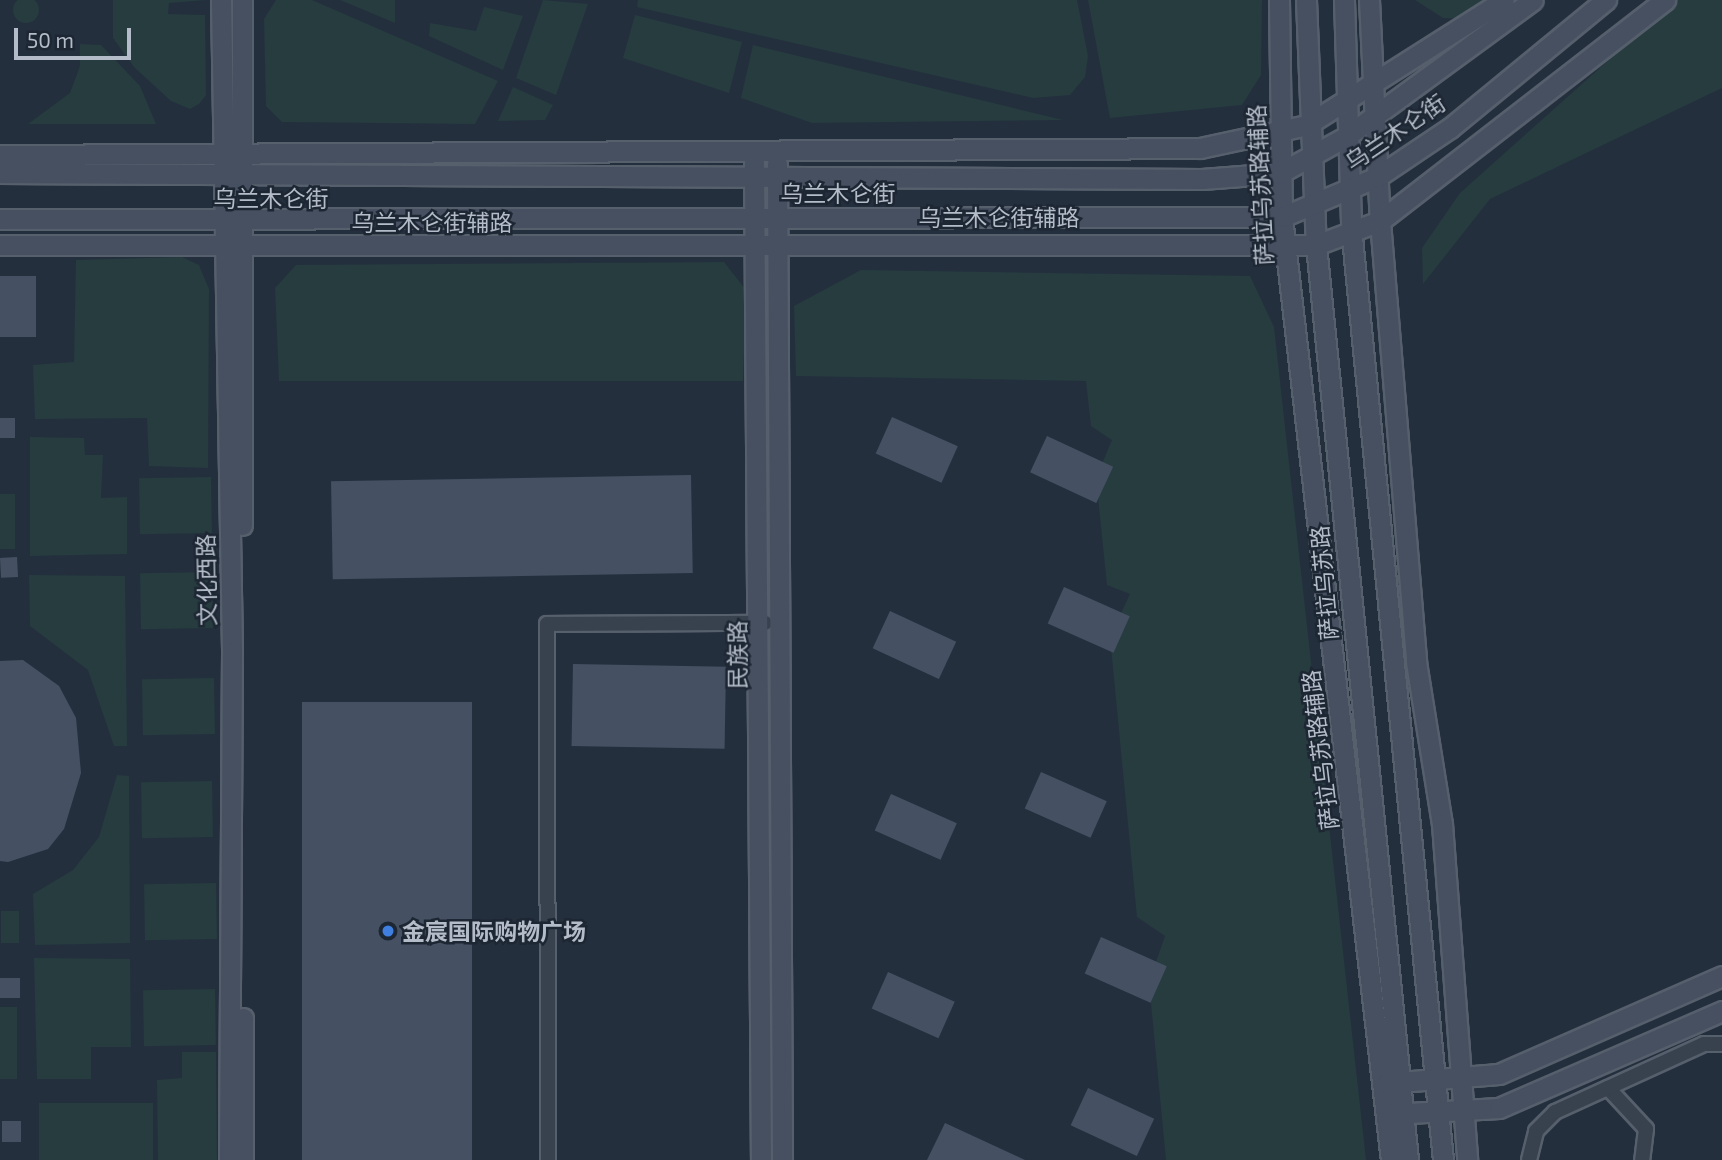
<!DOCTYPE html>
<meta charset="utf-8">
<style>
body{margin:0}
#map{position:relative;width:1722px;height:1160px;overflow:hidden;background:#242f3e;font-family:"Exo 2","Noto Sans SC",sans-serif}
div>[style]{position:absolute}
[style*='--x']{left:calc(var(--x)*1px);top:calc(var(--y)*1px);width:calc(var(--w)*1px);rotate:calc(var(--a)*1deg)}
.green>*{inset:0;background:#263c3f;transform-origin:0 0}
.round{border-radius:50%}
.building>*{inset:0;background:#455162;transform-origin:0 0}
.roads{filter:drop-shadow(2px 0 #565f6c) drop-shadow(-2px 0 #565f6c) drop-shadow(0 2px #565f6c) drop-shadow(0 -2px #565f6c)}
.street>*{height:14px;margin:-7px;padding:0 7px;transform-origin:7px;border-radius:7px;background:#38414e}
.secondary>*{height:19px;margin:-9.5px;padding:0 9.5px;transform-origin:9.5px;border-radius:9.5px;background:#465061}
.dots>*{width:19px;height:19px;translate:-50% -50%;box-sizing:border-box;border:4px solid #1d2633;border-radius:50%}
span{translate:-50% -50%;white-space:nowrap;text-align:center;line-height:1.15;-webkit-text-stroke:5px #1d2633;paint-order:stroke}
.street-label{font-size:23px;color:#b4bcc9}
.poi-label{font-size:23px;color:#b4bcc9;font-weight:700}
.left{translate:0 -50%;text-align:left}
.scale{position:absolute;left:14px;top:28px;width:117px;height:32px;box-sizing:border-box;border:4px solid #b4bcc9;border-top:0;padding-left:9px;font-size:21px;line-height:24px;white-space:nowrap;color:#b4bcc9;-webkit-text-stroke:5px #1d2633;paint-order:stroke}
</style>
<div id="map">
<div class="green">
<i class="round" style="left:13px;top:-3px;width:26px;height:26px"></i>
<i style="clip-path:polygon(113px 0,206px 0,169px 3px,168px 14px,205px 15px,206px 95px,199px 104px,190px 109px,171px 101px,134px 67px,113px 38px)"></i>
<i style="clip-path:polygon(276px 0,312px 0,498px 81px,475px 124px,282px 122px,266px 106px,264px 19px)"></i>
<i style="clip-path:polygon(340px 0,395px 0,395px 23px)"></i>
<i style="clip-path:polygon(543px 0,588px 4px,556px 95px,516px 78px)"></i>
<i style="clip-path:polygon(638px 0,1077px 0,1088px 56px,1085px 77px,1070px 95px,1033px 98px,637px 7px)"></i>
<i style="clip-path:polygon(1088px 0,1262px 0,1261px 75px,1242px 105px,1110px 118px)"></i>
<i style="clip-path:polygon(1415px 0,1495px 0,1473px 19px,1443px 18px)"></i>
<i style="clip-path:polygon(1676px 0,1722px 0,1722px 88px,1490px 199px,1423px 284px,1422px 248px,1460px 193px)"></i>
<i style="clip-path:polygon(484px 7px,523px 16px,503px 70px,429px 36px,430px 23px,476px 31px)"></i>
<i style="clip-path:polygon(635px 15px,742px 42px,729px 93px,623px 58px)"></i>
<i style="clip-path:polygon(80px 44px,101px 45px,140px 86px,156px 124px,28px 124px,70px 93px,80px 66px)"></i>
<i style="clip-path:polygon(753px 45px,1063px 120px,812px 123px,741px 98px)"></i>
<i style="clip-path:polygon(513px 87px,553px 105px,545px 120px,498px 121px)"></i>
<i style="clip-path:polygon(182px 257px,199px 265px,209px 289px,208px 468px,149px 466px,147px 418px,35px 419px,33px 365px,74px 362px,76px 260px)"></i>
<i style="clip-path:polygon(724px 262px,746px 290px,743px 381px,279px 381px,275px 288px,296px 265px)"></i>
<i style="clip-path:polygon(861px 270px,1250px 276px,1274px 327px,1366px 1160px,1166px 1160px,1149px 982px,1165px 936px,1137px 917px,1110px 637px,1130px 594px,1107px 585px,1096px 478px,1112px 440px,1091px 426px,1086px 381px,796px 376px,794px 306px)"></i>
<i style="clip-path:polygon(30px 437px,84px 438px,85px 455px,103px 455px,101px 498px,127px 497px,127px 554px,30px 556px)"></i>
<i style="left:211px;top:477px;width:56px;height:72px;rotate:89deg"></i>
<i style="left:0;top:494px;width:15px;height:55px"></i>
<i style="left:212px;top:572px;width:56px;height:72px;rotate:89deg"></i>
<i style="clip-path:polygon(29px 575px,125px 576px,127px 746px,114px 746px,88px 670px,30px 626px)"></i>
<i style="left:214px;top:678px;width:56px;height:72px;rotate:89deg"></i>
<i style="clip-path:polygon(117px 775px,129px 776px,130px 943px,35px 945px,33px 894px,73px 870px,99px 837px)"></i>
<i style="left:212px;top:781px;width:56px;height:71px;rotate:89deg"></i>
<i style="left:216px;top:883px;width:56px;height:72px;rotate:89deg"></i>
<i style="left:1px;top:911px;width:18px;height:32px"></i>
<i style="clip-path:polygon(34px 958px,130px 959px,131px 1047px,91px 1047px,91px 1079px,37px 1079px)"></i>
<i style="left:215px;top:989px;width:56px;height:72px;rotate:89deg"></i>
<i style="left:0;top:1007px;width:17px;height:72px"></i>
<i style="clip-path:polygon(182px 1052px,216px 1052px,217px 1160px,158px 1160px,157px 1080px,182px 1078px)"></i>
<i style="left:153px;top:1103px;width:57px;height:114px;rotate:90deg"></i>
</div>
<div class="building">
<i style="left:0;top:276px;width:36px;height:61px"></i>
<i style="left:892px;top:417px;width:72px;height:40px;rotate:24deg"></i>
<i style="left:15px;top:418px;width:20px;height:15px;rotate:90deg"></i>
<i style="left:1047px;top:436px;width:73px;height:40px;rotate:25deg"></i>
<i style="left:691px;top:475px;width:98px;height:360px;rotate:89deg"></i>
<i style="left:17px;top:557px;width:20px;height:17px;rotate:87deg"></i>
<i style="left:1064px;top:587px;width:72px;height:40px;rotate:24deg"></i>
<i style="left:890px;top:611px;width:73px;height:41px;rotate:25deg"></i>
<i style="clip-path:polygon(23px 660px,59px 686px,76px 718px,81px 773px,64px 829px,48px 849px,8px 862px,0 861px,0 661px)"></i>
<i style="left:573px;top:664px;width:153px;height:82px;rotate:1deg"></i>
<i style="left:472px;top:702px;width:458px;height:170px;rotate:90deg"></i>
<i style="left:1041px;top:772px;width:72px;height:40px;rotate:24deg"></i>
<i style="left:891px;top:794px;width:72px;height:40px;rotate:24deg"></i>
<i style="left:1101px;top:937px;width:72px;height:40px;rotate:24deg"></i>
<i style="left:888px;top:972px;width:73px;height:40px;rotate:24deg"></i>
<i style="left:0;top:978px;width:20px;height:20px"></i>
<i style="left:1088px;top:1088px;width:73px;height:41px;rotate:25deg"></i>
<i style="left:2px;top:1121px;width:19px;height:21px"></i>
<i style="clip-path:polygon(945px 1123px,1025px 1160px,927px 1160px)"></i>
</div>
<div class="roads">
<div class="street">
<i style="--x:1608;--y:1088;--w:56;--a:47.2"></i>
<i style="--x:1646;--y:1129;--w:31;--a:97"></i>
<i style="--x:548;--y:1160;--w:536;--a:-90.11"></i>
<i style="--x:547;--y:624;--w:218;--a:-0.3"></i>
<i style="--x:1529;--y:1160;--w:30;--a:-76"></i>
<i style="--x:1536;--y:1131;--w:27;--a:-45"></i>
<i style="--x:1555;--y:1112;--w:164;--a:-24.5"></i>
<i style="--x:1704;--y:1044;--w:18;--a:0"></i>
</div>
<div class="secondary">
<i style="--x:221;--y:0;--w:652;--a:89.03"></i>
<i style="--x:232;--y:652;--w:508;--a:90.34"></i>
<i style="--x:242;--y:0;--w:525;--a:90"></i>
<i style="--x:1279;--y:0;--w:217;--a:89.2"></i>
<i style="--x:1282;--y:217;--w:949;--a:83.41"></i>
<i style="--x:1306;--y:0;--w:245;--a:87.7"></i>
<i style="--x:1316;--y:245;--w:920;--a:84.26"></i>
<i style="--x:1344;--y:0;--w:227;--a:88.2"></i>
<i style="--x:1351;--y:227;--w:938;--a:84.37"></i>
<i style="--x:1369;--y:0;--w:221;--a:87.2"></i>
<i style="--x:1380;--y:221;--w:442;--a:85.3"></i>
<i style="--x:1416;--y:662;--w:164;--a:80.9"></i>
<i style="--x:1442;--y:824;--w:337;--a:85.7"></i>
<i style="--x:0;--y:155;--w:1200;--a:-0.33"></i>
<i style="--x:1200;--y:148;--w:109;--a:-12.1"></i>
<i style="--x:1307;--y:125;--w:233;--a:-32.4"></i>
<i style="--x:754;--y:163;--w:997;--a:89.6"></i>
<i style="--x:777;--y:164;--w:996;--a:89.71"></i>
<i style="--x:0;--y:173;--w:1202;--a:0.29"></i>
<i style="--x:1202;--y:179;--w:78;--a:-4.4"></i>
<i style="--x:1280;--y:173;--w:77;--a:-28.9"></i>
<i style="--x:1347;--y:136;--w:230;--a:-36.2"></i>
<i style="--x:0;--y:219;--w:1282;--a:-0.09"></i>
<i style="--x:1282;--y:217;--w:103;--a:-22.8"></i>
<i style="--x:1377;--y:177;--w:88;--a:-33.9"></i>
<i style="--x:1450;--y:128;--w:202;--a:-39.4"></i>
<i style="--x:0;--y:245;--w:1316;--a:0"></i>
<i style="--x:1316;--y:245;--w:68;--a:-20.6"></i>
<i style="--x:1380;--y:221;--w:361;--a:-37.8"></i>
<i style="--x:243;--y:1018;--w:142;--a:90"></i>
<i style="--x:1387;--y:1083;--w:112;--a:-4.6"></i>
<i style="--x:1499;--y:1074;--w:244;--a:-23.7"></i>
<i style="--x:1391;--y:1114;--w:108;--a:-3.2"></i>
<i style="--x:1499;--y:1108;--w:243;--a:-23.5"></i>
</div>
</div>
<div class="dots">
<i style="left:388px;top:931px;background:#3f7fe0"></i>
</div>
<div class="street-label">
<span style="left:1395px;top:132px;rotate:-34deg">乌兰木仑街</span>
<span style="left:1260px;top:185px;rotate:-93deg">萨拉乌苏路辅路</span>
<span style="left:838px;top:193px">乌兰木仑街</span>
<span style="left:271px;top:198px">乌兰木仑街</span>
<span style="left:999px;top:217px">乌兰木仑街辅路</span>
<span style="left:432px;top:222px">乌兰木仑街辅路</span>
<span style="left:206px;top:580px;rotate:-91deg">文化西路</span>
<span style="left:1324px;top:583px;rotate:-95deg">萨拉乌苏路</span>
<span style="left:737px;top:655px;rotate:-90deg">民族路</span>
<span style="left:1320px;top:750px;rotate:-97deg">萨拉乌苏路辅路</span>
</div>
<div class="poi-label">
<span class="left" style="left:402px;top:931px">金宸国际购物广场</span>
</div>
<div class="scale">50 m</div>
</div>
